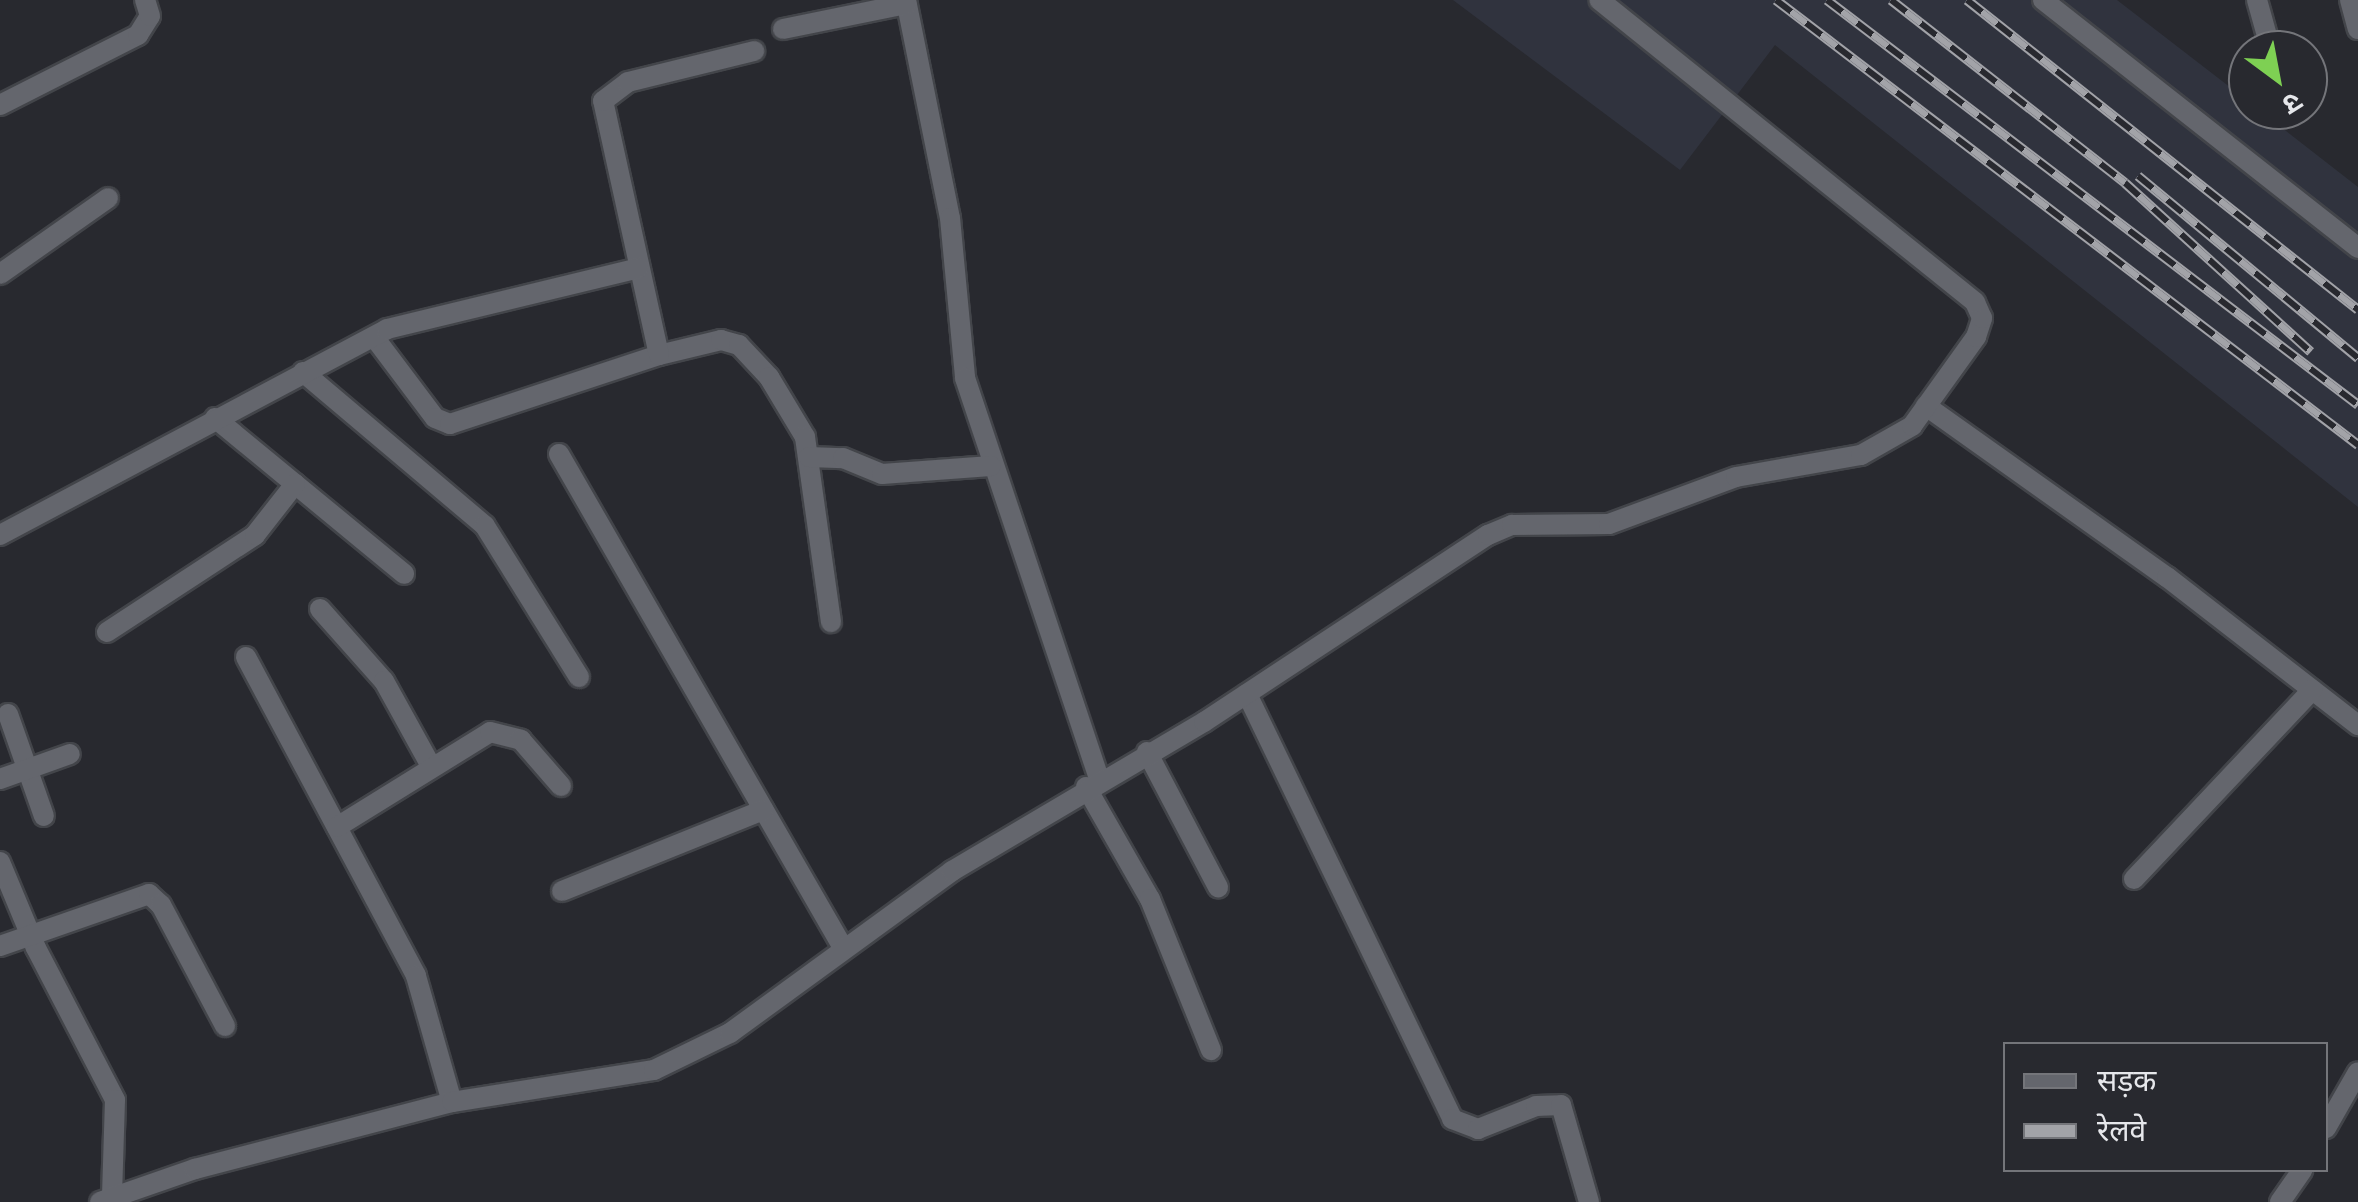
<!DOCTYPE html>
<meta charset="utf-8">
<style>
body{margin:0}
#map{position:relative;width:2358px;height:1202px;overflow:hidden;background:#28292f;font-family:"PT Sans Narrow","Noto Sans Devanagari",sans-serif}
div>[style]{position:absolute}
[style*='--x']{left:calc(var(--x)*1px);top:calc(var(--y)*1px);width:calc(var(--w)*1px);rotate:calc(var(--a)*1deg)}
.built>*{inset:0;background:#30333e}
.roads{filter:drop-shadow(2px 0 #43454a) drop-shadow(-2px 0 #43454a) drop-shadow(0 2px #43454a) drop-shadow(0 -2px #43454a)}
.minor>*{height:20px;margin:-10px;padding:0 10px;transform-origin:10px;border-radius:10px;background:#64666d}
.rail>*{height:10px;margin-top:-5px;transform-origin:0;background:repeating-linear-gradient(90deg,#28292f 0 19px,#a2a3a8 0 38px);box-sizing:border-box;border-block:2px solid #a2a3a8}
span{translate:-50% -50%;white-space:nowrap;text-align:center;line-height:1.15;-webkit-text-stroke:8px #28292f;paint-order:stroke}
.legend{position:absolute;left:2003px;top:1042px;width:325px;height:130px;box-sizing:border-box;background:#28292f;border:2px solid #74757a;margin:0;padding:12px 18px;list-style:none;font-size:30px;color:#e6e7eb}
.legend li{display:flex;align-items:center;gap:20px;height:50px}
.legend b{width:50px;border:2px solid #74757a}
.north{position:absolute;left:2228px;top:30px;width:100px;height:100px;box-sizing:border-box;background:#28292f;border:2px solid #74757a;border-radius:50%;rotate:148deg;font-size:28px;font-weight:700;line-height:40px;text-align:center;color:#e6e7eb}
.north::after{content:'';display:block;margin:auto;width:35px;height:45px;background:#7ed053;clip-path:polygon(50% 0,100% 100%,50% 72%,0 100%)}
</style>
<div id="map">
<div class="built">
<i style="clip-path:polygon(1453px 0,2117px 0,2248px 101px,2248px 110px,2259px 110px,2358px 187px,2358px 507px,1775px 45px,1680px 170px)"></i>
</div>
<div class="roads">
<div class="minor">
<i style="--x:906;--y:0;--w:222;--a:78.6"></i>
<i style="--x:950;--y:218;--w:161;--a:84.6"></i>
<i style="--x:965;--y:378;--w:423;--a:71.5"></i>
<i style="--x:2043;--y:0;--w:401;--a:38.2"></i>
<i style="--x:2257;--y:0;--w:52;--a:74.4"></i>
<i style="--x:2350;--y:0;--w:30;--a:75"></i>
<i style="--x:783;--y:29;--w:126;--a:-11.5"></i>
<i style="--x:0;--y:105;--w:155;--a:-26.9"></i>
<i style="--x:138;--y:35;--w:22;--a:-58"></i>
<i style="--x:150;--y:16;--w:17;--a:-107"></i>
<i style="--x:0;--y:274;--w:132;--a:-35.1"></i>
<i style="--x:374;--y:337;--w:101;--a:53"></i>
<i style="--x:435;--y:418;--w:16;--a:22"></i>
<i style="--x:450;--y:424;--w:220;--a:-18.3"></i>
<i style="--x:659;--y:355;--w:64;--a:-13.6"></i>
<i style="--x:721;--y:340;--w:19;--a:16"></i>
<i style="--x:739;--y:345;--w:44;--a:46.8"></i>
<i style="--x:769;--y:377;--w:70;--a:59"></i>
<i style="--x:805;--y:437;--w:187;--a:82"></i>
<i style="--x:659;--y:355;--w:260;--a:-102.4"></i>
<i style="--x:603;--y:101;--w:31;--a:-37"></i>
<i style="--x:628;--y:82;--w:130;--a:-13.8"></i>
<i style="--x:303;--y:372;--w:238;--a:40.2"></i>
<i style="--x:485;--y:526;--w:178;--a:58.1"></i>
<i style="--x:1926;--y:406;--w:296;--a:35.4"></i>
<i style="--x:2167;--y:577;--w:242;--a:37.8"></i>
<i style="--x:215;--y:418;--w:245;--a:39.5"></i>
<i style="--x:559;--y:454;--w:568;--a:60.09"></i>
<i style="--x:809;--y:457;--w:34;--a:2"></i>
<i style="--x:843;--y:458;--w:42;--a:22.3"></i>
<i style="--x:882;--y:474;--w:109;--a:-4.2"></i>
<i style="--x:0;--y:535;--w:438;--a:-28"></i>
<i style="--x:387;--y:329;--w:259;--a:-13.6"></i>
<i style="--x:320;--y:609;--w:96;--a:48.4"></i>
<i style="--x:384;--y:681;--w:97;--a:61.1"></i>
<i style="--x:107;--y:632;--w:177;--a:-33.2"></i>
<i style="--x:255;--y:535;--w:65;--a:-51.9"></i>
<i style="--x:246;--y:657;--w:361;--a:61.9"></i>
<i style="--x:416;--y:976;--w:131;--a:74.1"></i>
<i style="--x:1247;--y:694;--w:472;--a:64.2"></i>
<i style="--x:1452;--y:1119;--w:28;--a:21"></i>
<i style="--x:1478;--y:1129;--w:62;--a:-21.6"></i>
<i style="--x:1536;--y:1106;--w:25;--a:-2"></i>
<i style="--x:1561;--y:1105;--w:101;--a:73.9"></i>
<i style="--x:8;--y:714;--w:108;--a:70.6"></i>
<i style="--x:1147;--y:752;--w:153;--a:62.3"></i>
<i style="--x:0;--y:779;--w:74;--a:-19.7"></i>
<i style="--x:1086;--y:787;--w:129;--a:60.3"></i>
<i style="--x:1150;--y:899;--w:163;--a:68"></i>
<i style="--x:337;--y:827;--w:180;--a:-31.8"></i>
<i style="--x:490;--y:732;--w:32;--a:14"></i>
<i style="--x:521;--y:740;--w:61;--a:49"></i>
<i style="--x:0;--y:862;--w:93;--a:67.3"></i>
<i style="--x:36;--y:948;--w:171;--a:62.5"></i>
<i style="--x:115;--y:1100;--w:96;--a:91.8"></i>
<i style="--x:2134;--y:879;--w:260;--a:-46.7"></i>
<i style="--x:562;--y:891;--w:217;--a:-21.9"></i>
<i style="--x:0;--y:946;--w:158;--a:-19.2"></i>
<i style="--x:149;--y:894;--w:16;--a:43"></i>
<i style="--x:161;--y:905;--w:137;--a:62.1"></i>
<i style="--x:2326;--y:1128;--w:64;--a:-60.3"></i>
<i style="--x:100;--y:1202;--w:101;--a:-19.2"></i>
<i style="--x:195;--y:1169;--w:266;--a:-14.6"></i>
<i style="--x:452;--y:1102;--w:205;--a:-9"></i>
<i style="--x:654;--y:1070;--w:85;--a:-26"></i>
<i style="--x:730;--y:1033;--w:275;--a:-36.1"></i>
<i style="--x:952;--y:871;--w:293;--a:-30.6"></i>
<i style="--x:1204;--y:722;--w:340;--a:-33.4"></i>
<i style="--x:1488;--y:535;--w:26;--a:-23"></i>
<i style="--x:1512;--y:525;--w:97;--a:-0.6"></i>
<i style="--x:1609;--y:524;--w:135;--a:-20.3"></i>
<i style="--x:1736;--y:477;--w:127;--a:-10"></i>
<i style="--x:1861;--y:455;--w:59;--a:-29.6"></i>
<i style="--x:1912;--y:426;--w:110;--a:-54.3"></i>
<i style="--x:1976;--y:337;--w:20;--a:-72"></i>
<i style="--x:1982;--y:318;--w:17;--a:-114"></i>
<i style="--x:1975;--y:302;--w:482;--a:-141.2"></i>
<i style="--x:2280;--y:1202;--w:39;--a:-55"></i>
</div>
</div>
<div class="rail">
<i style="--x:1776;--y:0;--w:733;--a:37.4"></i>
<i style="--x:1827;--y:0;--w:668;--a:37.33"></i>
<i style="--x:1891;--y:0;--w:297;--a:38"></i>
<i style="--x:2125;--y:183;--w:251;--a:42.3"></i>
<i style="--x:1967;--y:0;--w:499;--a:38.4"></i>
<i style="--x:2138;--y:176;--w:286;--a:39.6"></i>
</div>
<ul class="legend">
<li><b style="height:12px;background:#64666d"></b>सड़क</li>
<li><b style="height:12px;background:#a2a3a8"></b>रेलवे</li>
</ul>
<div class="north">उ</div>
</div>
